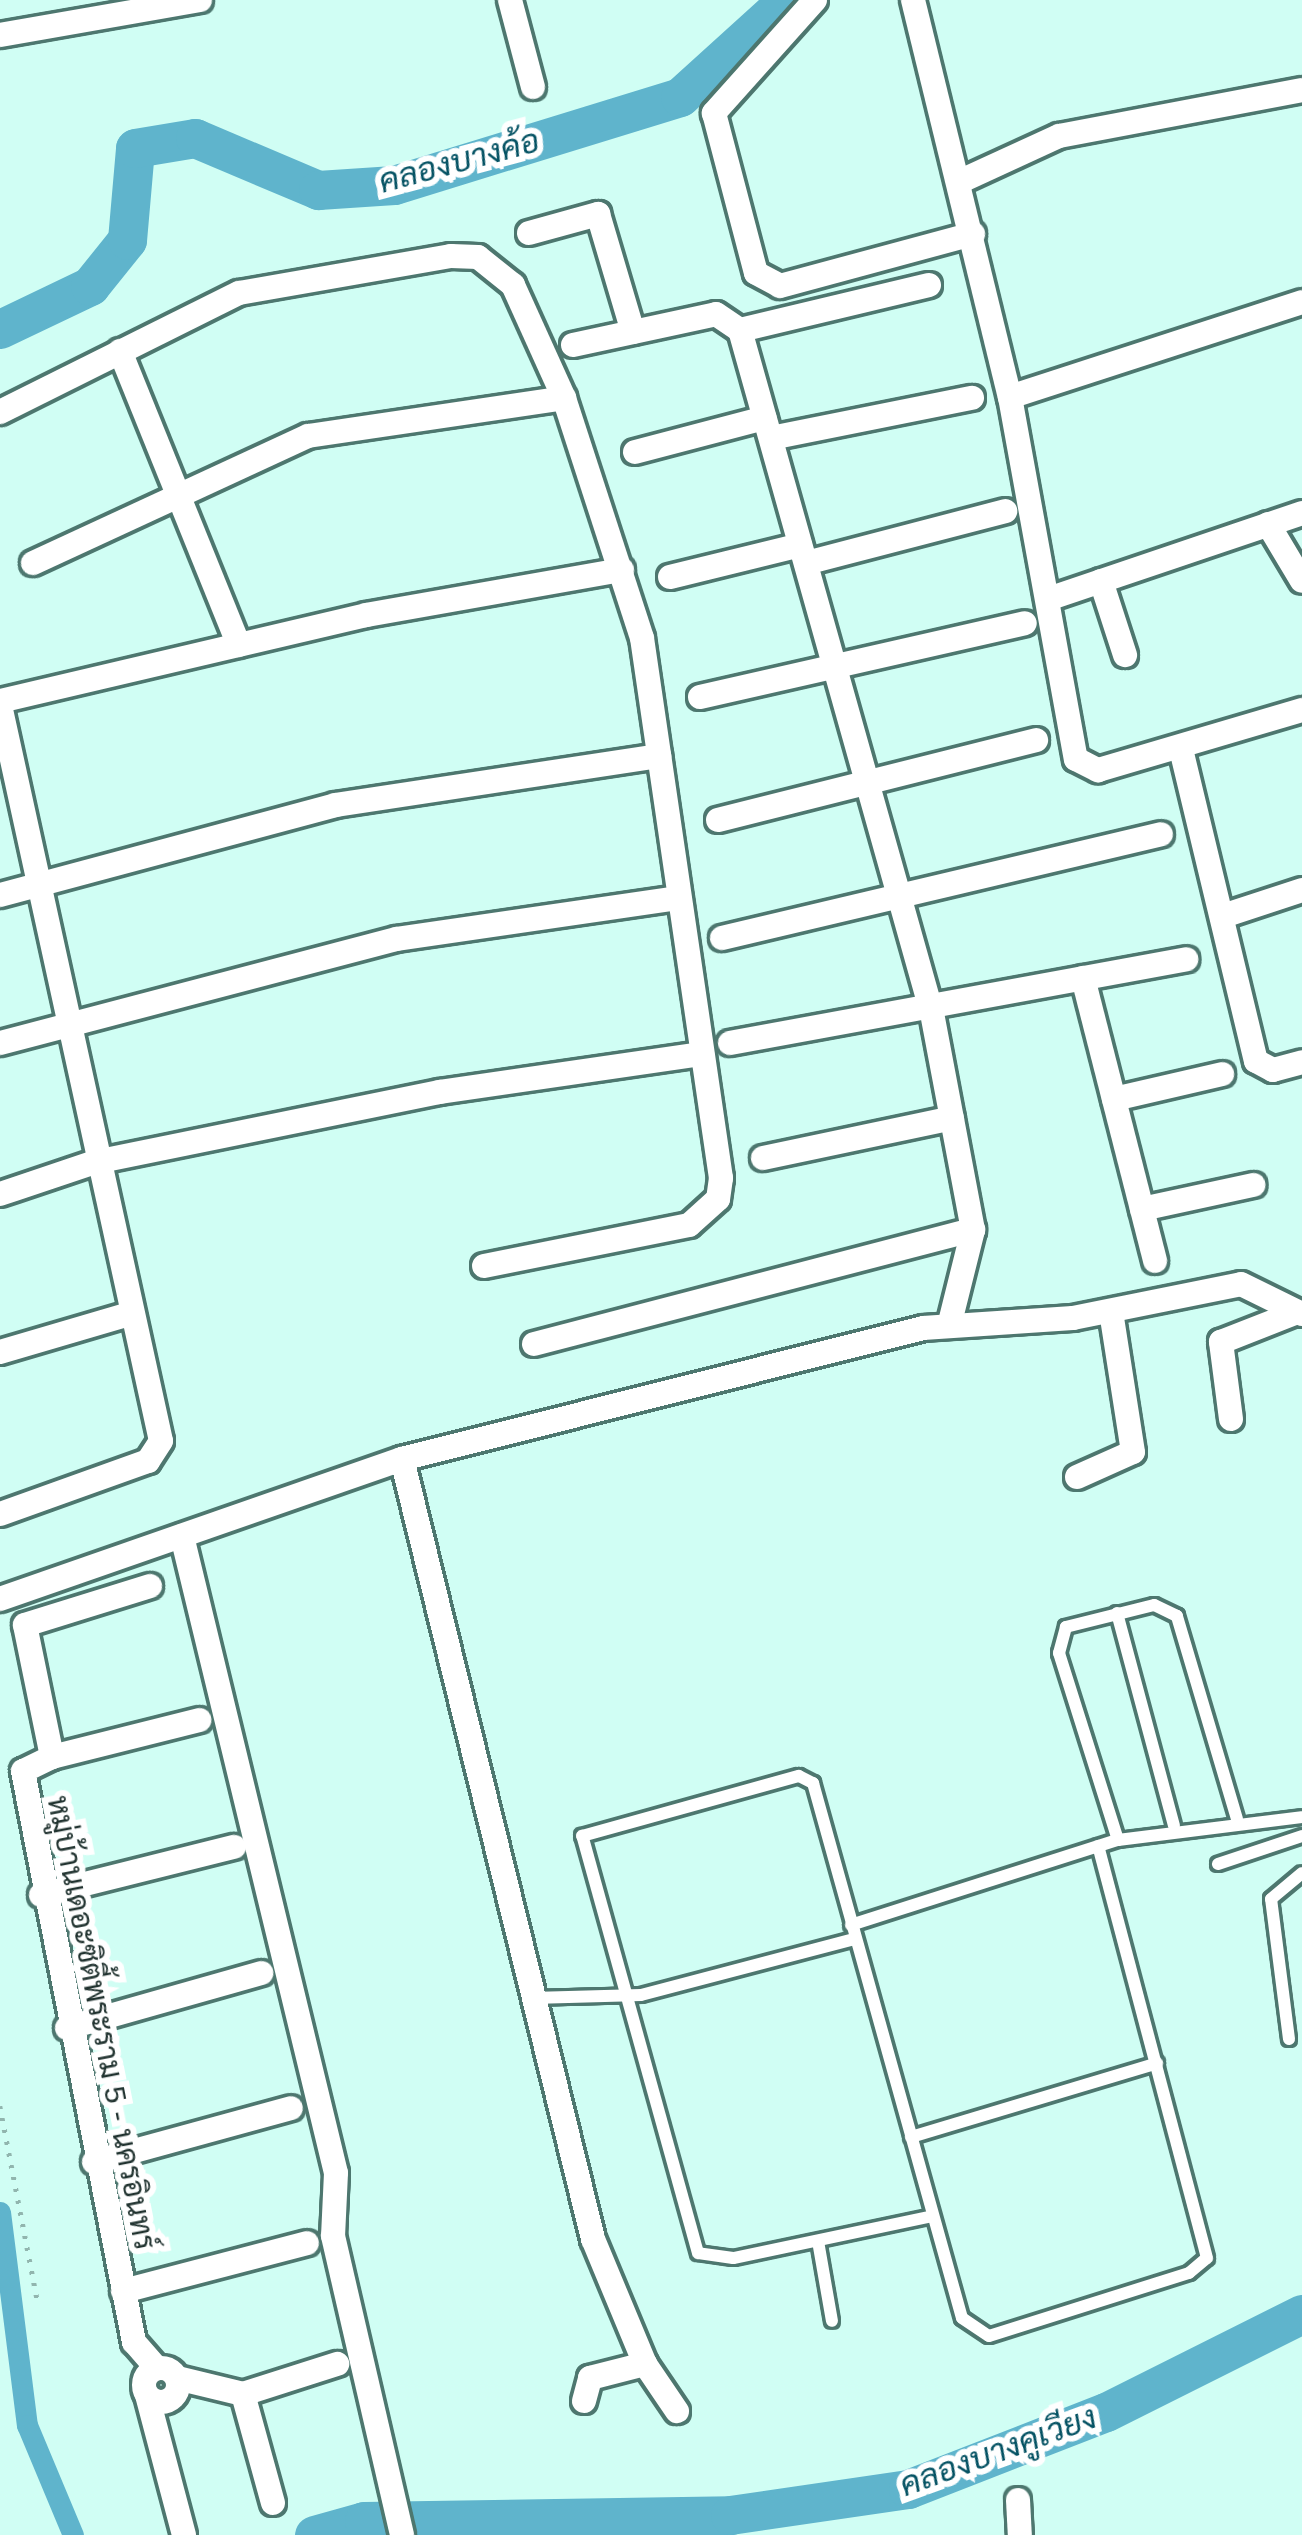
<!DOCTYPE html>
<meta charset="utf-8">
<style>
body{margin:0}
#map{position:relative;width:1302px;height:2535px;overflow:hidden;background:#d0fef4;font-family:Arial,Sarabun,sans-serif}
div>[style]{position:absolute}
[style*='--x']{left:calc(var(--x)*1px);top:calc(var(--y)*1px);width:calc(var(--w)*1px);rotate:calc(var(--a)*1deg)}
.canal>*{height:21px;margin:-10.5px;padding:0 10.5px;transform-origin:10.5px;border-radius:10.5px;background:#5fb4cc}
.river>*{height:39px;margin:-19.5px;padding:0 19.5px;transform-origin:19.5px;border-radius:19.5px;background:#5fb4cc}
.path>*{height:4.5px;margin-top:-2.25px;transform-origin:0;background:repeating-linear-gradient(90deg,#91b5ae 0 3px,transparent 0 12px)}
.roads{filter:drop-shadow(3px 0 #4d776f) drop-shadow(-3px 0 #4d776f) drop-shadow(0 3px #4d776f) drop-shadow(0 -3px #4d776f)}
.service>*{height:12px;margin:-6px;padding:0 6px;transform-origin:6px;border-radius:6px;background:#fff}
.minor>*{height:24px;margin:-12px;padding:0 12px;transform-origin:12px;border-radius:12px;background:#fff}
.minor>.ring{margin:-12px;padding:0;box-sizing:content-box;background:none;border:24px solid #fff;border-radius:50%}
span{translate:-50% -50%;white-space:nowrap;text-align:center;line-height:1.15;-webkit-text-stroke:12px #fff;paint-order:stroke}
.street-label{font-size:30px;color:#213330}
.water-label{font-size:33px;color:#045263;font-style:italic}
</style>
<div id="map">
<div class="canal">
<i style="--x:0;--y:2212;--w:215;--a:82.8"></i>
<i style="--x:27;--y:2425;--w:119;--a:67.3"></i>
</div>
<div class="river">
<i style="--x:0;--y:329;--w:100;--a:-25.5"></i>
<i style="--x:90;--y:286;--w:59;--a:-51.2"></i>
<i style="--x:127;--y:240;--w:92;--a:-85"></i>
<i style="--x:135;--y:148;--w:61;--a:-9.5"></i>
<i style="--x:195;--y:138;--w:134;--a:22.9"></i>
<i style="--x:318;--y:190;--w:76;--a:-3.8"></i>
<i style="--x:394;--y:185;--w:299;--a:-17.1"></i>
<i style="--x:680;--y:97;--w:144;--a:-42.2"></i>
<i style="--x:314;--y:2535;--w:52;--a:-15.6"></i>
<i style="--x:364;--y:2521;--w:366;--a:-0.9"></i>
<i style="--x:730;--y:2515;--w:180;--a:-8.3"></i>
<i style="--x:908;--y:2489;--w:212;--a:-21.3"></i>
<i style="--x:1106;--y:2412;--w:219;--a:-26.6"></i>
</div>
<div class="path">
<i style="--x:0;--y:2106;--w:202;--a:79.1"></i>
</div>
<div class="roads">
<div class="service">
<i style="--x:1117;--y:1613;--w:220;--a:75"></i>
<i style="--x:1237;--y:1819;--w:212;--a:-106.5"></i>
<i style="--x:1177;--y:1616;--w:25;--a:-154"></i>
<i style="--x:1154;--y:1605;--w:91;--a:166"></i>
<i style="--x:1066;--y:1627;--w:27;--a:105"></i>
<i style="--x:1059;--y:1653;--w:196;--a:72.5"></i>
<i style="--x:1118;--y:1840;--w:185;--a:-7.1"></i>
<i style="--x:1218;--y:1864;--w:89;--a:-18.4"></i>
<i style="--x:851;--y:1925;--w:280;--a:-17.7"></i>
<i style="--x:532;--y:1998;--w:109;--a:-1.6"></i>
<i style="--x:641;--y:1995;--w:221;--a:-14.7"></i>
<i style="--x:1289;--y:2039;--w:141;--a:-97.3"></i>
<i style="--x:1271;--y:1899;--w:40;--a:-40"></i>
<i style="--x:911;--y:2137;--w:257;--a:-16.7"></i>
<i style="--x:933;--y:2216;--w:204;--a:168.1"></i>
<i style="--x:733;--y:2258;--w:35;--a:-172"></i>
<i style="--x:698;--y:2253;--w:433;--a:-105.5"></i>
<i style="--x:582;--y:1836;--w:225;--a:-15.5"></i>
<i style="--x:799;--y:1776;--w:16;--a:27"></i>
<i style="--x:813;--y:1783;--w:555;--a:74.44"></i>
<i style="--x:962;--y:2318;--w:32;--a:34"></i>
<i style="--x:989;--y:2336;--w:210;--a:-17.5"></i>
<i style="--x:1189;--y:2273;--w:23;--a:-40"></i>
<i style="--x:1207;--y:2258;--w:426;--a:-104.8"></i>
<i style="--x:818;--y:2241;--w:81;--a:80.1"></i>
</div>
<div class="minor">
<i style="--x:510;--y:0;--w:90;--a:75.2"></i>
<i style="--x:815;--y:0;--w:152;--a:131.8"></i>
<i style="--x:714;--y:113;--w:165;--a:75.3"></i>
<i style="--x:756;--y:273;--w:27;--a:28"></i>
<i style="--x:780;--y:286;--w:200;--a:-15.1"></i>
<i style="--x:913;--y:0;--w:409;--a:76.3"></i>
<i style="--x:1010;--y:397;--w:368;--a:79.7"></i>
<i style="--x:1076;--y:759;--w:25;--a:27"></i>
<i style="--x:1098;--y:770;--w:213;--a:-16.4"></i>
<i style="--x:0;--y:35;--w:203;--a:-9.9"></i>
<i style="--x:961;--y:181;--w:108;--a:-24.7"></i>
<i style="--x:1059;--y:136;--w:247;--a:-10.7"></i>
<i style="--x:529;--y:233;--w:72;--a:-15.4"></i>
<i style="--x:598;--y:214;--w:123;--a:73.5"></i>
<i style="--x:929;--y:285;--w:194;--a:166.6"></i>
<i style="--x:740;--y:330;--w:709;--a:74.3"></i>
<i style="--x:932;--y:1013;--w:221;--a:79.3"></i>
<i style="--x:973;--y:1230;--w:95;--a:104"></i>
<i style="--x:573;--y:345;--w:146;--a:-12.2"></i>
<i style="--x:716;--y:314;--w:29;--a:34"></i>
<i style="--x:120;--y:351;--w:317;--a:68"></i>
<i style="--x:1010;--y:397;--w:307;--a:-18"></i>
<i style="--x:0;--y:412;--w:267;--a:-26.5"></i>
<i style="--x:239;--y:293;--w:215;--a:-9.9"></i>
<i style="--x:451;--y:256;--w:27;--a:2"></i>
<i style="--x:478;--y:257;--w:45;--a:38.7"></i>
<i style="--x:513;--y:285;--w:124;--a:65.7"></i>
<i style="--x:564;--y:398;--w:252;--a:72"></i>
<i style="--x:642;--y:638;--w:546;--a:81.68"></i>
<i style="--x:721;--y:1178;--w:21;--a:98"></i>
<i style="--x:718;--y:1199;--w:39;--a:138"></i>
<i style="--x:689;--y:1225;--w:209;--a:168.7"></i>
<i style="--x:771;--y:438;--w:205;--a:-11.3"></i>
<i style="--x:635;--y:452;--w:134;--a:-14.7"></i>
<i style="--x:1268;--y:524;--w:66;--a:59.2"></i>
<i style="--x:33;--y:563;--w:303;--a:-24.8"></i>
<i style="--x:308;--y:436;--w:259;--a:-8.4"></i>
<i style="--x:806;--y:563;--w:206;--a:-14.6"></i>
<i style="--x:670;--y:577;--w:134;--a:-13.8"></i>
<i style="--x:1101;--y:581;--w:78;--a:72"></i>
<i style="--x:1051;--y:598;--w:265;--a:-18.7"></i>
<i style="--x:700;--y:697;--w:333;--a:-12.8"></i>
<i style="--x:0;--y:701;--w:376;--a:-13.2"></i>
<i style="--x:366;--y:615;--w:260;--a:-10"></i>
<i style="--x:0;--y:705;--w:753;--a:77.66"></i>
<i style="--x:161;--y:1441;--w:24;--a:123"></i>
<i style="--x:148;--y:1461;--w:157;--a:160.3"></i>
<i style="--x:1181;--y:749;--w:321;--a:76.5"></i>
<i style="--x:1256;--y:1061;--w:19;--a:28"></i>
<i style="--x:1273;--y:1070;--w:30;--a:-15"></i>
<i style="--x:718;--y:820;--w:328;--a:-14.1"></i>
<i style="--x:0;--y:895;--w:347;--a:-15"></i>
<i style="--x:335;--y:805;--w:328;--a:-8.6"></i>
<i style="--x:1223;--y:916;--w:83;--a:-18.2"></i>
<i style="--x:722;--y:938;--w:451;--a:-13.3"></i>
<i style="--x:1083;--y:978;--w:292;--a:75.7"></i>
<i style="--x:0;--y:1043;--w:410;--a:-14.7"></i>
<i style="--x:397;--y:939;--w:285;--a:-8.3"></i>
<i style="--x:730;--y:1043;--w:464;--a:-10.4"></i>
<i style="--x:1114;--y:1099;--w:111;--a:-13"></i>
<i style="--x:763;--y:1158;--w:193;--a:-11.9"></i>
<i style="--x:0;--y:1194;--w:100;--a:-18.6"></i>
<i style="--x:95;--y:1162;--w:352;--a:-11.5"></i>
<i style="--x:440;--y:1092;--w:265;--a:-8.3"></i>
<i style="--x:1142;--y:1209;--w:114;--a:-12.2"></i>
<i style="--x:534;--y:1344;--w:454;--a:-14.6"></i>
<i style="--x:0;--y:1352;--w:134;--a:-16.4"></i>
<i style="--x:1231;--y:1419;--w:78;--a:-97.4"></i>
<i style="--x:1221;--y:1342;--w:79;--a:-21.4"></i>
<i style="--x:402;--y:1459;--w:803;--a:76.24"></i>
<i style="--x:593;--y:2239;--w:135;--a:67.4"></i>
<i style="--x:645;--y:2364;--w:57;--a:55.8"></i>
<i style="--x:1077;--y:1477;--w:61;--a:-24.1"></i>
<i style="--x:1133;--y:1452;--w:142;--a:-98.9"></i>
<i style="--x:182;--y:1536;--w:655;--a:76.41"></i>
<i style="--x:336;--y:2173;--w:63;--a:92.7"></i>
<i style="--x:333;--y:2236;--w:307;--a:77"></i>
<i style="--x:150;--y:1586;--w:131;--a:162.7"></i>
<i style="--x:25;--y:1625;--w:135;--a:78.4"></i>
<i style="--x:52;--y:1757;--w:32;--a:154"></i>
<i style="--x:23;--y:1771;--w:582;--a:79"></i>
<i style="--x:134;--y:2342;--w:35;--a:49"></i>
<i style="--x:0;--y:1599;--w:426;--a:-19.2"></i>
<i style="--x:402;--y:1459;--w:537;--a:-14.11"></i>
<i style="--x:923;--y:1328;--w:150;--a:-3.8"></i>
<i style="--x:1073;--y:1318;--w:171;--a:-11.4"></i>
<i style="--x:1241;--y:1284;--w:68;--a:26.2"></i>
<i style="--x:52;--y:1757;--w:152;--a:-14.1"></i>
<i style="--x:41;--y:1895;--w:199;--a:-14"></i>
<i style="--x:67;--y:2028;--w:202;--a:-15.8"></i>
<i style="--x:94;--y:2162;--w:204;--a:-15.3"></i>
<i style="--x:123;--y:2291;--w:190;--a:-14.6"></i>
<i class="ring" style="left:144px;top:2368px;width:10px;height:10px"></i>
<i style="--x:177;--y:2378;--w:68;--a:13.6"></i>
<i style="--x:243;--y:2394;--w:99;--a:-17.7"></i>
<i style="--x:243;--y:2394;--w:113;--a:74.6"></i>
<i style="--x:147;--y:2395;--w:145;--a:75.2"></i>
<i style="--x:584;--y:2401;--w:24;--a:-75"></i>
<i style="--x:590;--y:2378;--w:57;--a:-14.3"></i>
<i style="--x:1018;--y:2500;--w:35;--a:87"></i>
</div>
</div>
<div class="street-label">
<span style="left:101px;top:2023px;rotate:79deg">หมู่บ้านเดอะซิตี้พระราม 5 - นครอินทร์</span>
</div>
<div class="water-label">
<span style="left:459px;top:161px;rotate:-15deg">คลองบางค้อ</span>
<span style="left:998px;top:2451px;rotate:-20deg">คลองบางคูเวียง</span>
</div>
</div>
